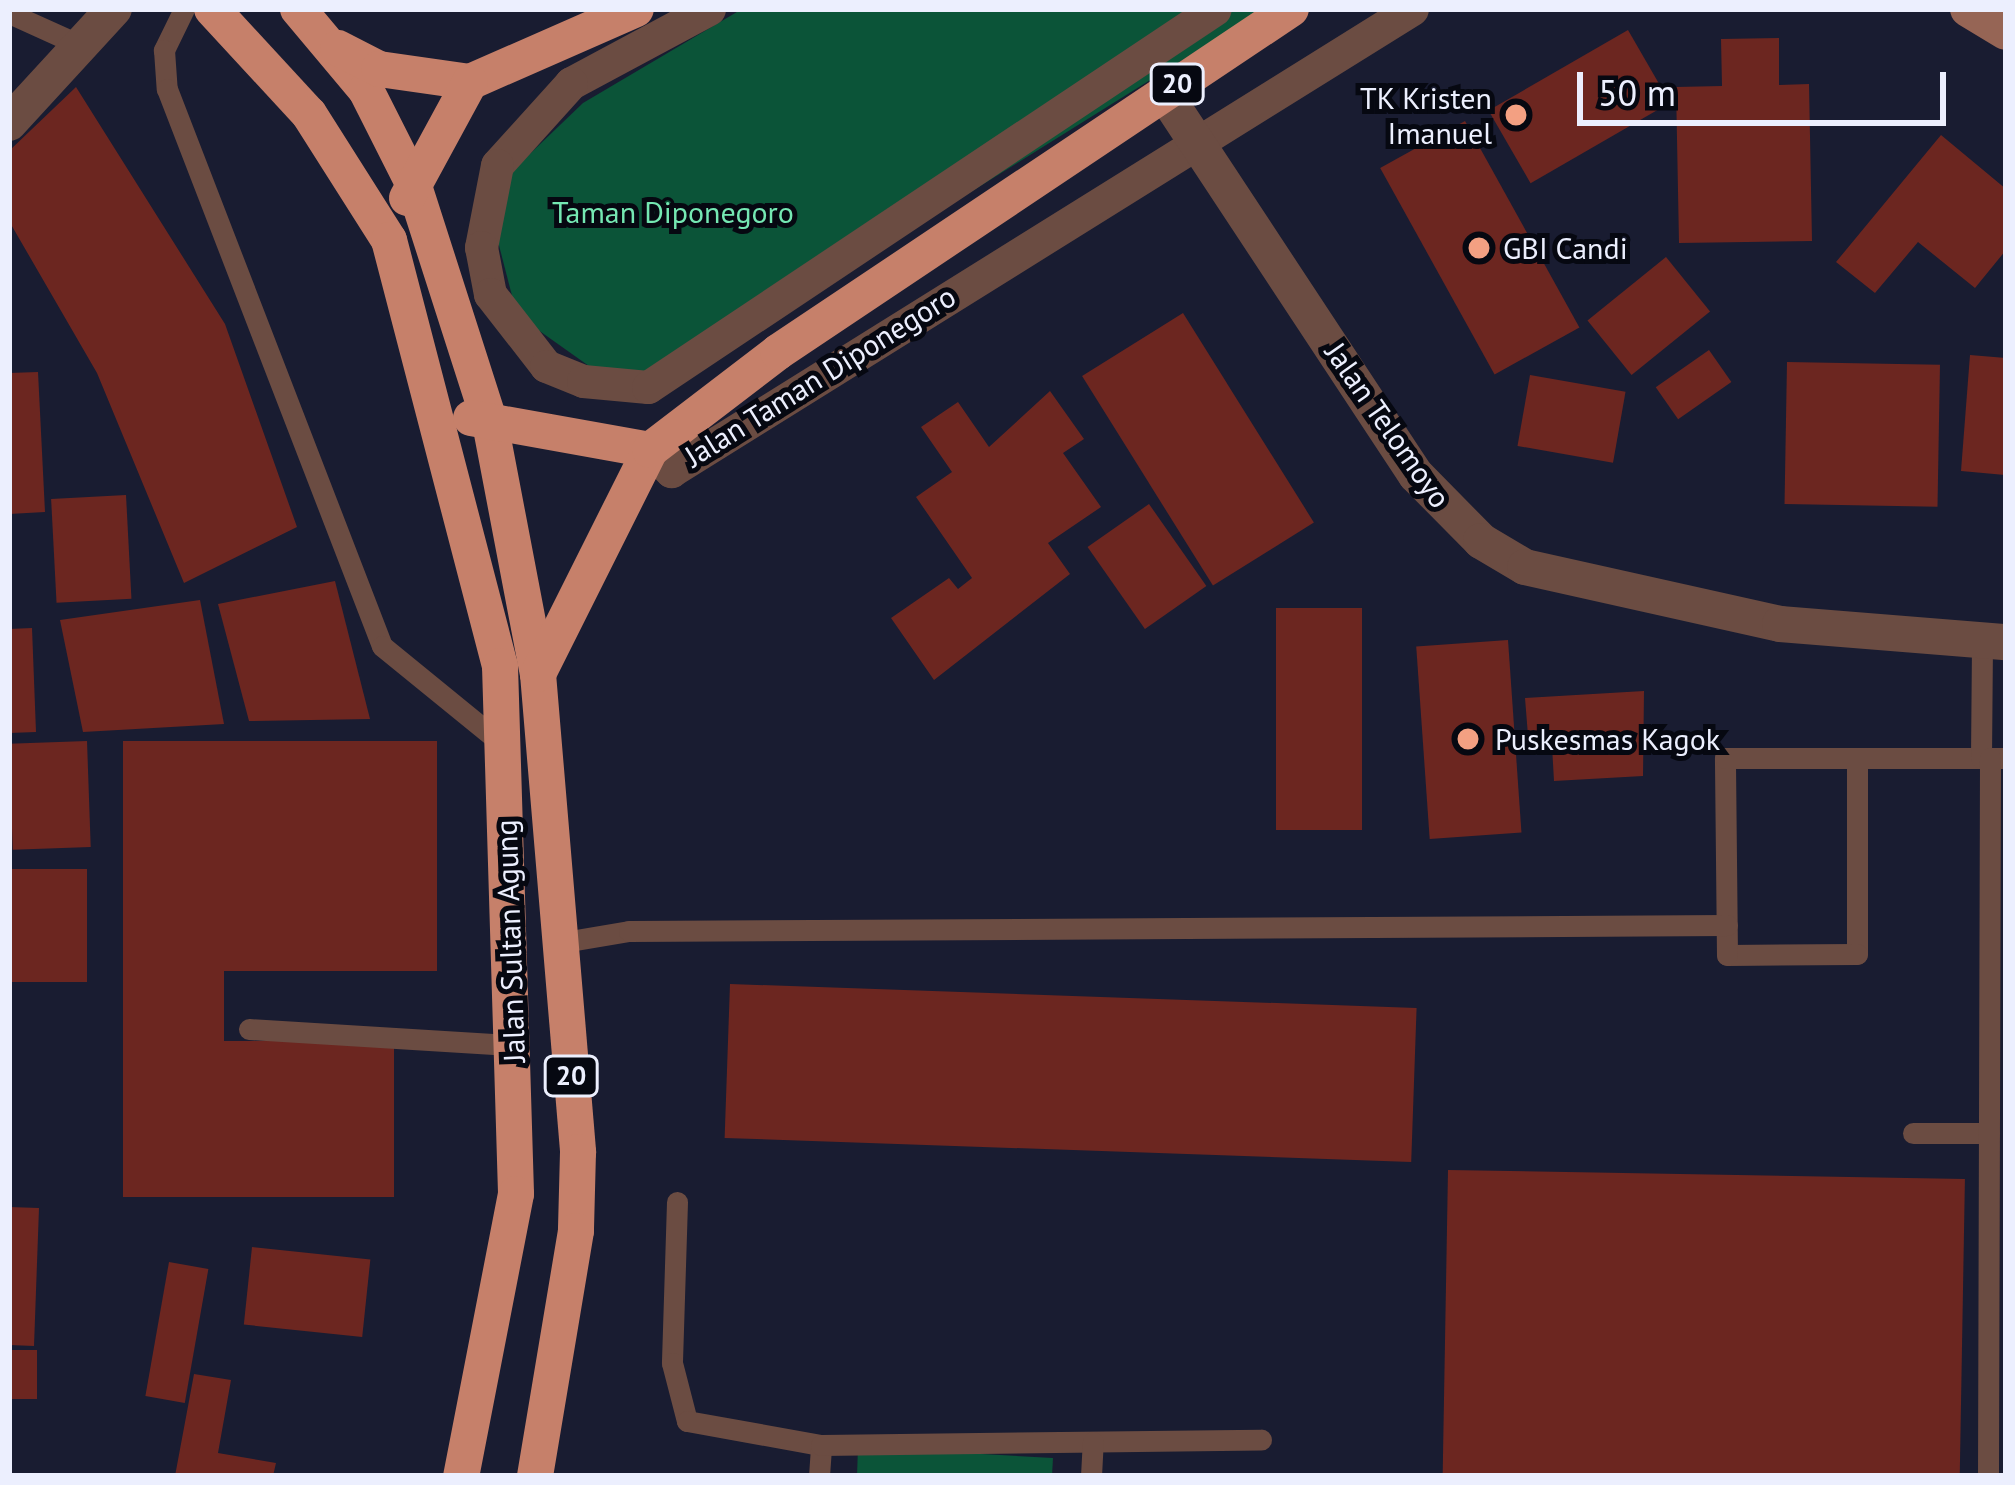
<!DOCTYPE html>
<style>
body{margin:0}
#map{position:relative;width:2015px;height:1485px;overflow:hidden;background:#191c31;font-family:"PT Sans",sans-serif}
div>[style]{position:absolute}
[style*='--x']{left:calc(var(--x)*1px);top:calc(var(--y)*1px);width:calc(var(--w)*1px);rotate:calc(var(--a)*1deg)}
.green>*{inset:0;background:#0b5438}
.building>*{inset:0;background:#6c2620;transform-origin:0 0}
.service>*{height:21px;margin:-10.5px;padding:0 10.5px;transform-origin:10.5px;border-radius:10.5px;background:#6b4c42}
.pedestrian>*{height:33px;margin:-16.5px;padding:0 16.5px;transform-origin:16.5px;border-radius:16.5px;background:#6b4c42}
.minor>*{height:36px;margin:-18px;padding:0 18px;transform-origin:18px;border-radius:18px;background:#6b4c42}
.secondary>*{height:36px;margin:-18px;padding:0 18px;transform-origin:18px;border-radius:18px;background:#966555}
.trunk>*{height:36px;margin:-18px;padding:0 18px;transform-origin:18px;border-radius:18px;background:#c6806a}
.dots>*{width:33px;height:33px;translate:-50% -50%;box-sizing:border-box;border:6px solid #060811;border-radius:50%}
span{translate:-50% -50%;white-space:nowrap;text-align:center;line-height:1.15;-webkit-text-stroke:10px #060811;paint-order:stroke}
.shield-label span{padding:3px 9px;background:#060811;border:3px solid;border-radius:9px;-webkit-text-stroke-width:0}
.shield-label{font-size:27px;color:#eceffe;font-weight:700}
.poi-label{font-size:30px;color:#eceffe}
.right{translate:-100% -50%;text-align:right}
.left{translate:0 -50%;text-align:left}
.park-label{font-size:30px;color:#75e8b3}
.street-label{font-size:30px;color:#eceffe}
.frame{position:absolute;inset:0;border:12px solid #eceffe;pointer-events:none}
.scale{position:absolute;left:1577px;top:72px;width:369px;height:54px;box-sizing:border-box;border:6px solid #eceffe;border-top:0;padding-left:15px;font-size:36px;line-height:42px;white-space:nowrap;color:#eceffe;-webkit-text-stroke:9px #060811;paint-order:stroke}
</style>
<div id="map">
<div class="green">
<i style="clip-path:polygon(742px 9px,1264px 9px,740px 336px,650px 376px,596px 371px,517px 315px,494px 226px,512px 171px,583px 103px)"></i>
<i style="clip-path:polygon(858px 1447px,1053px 1458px,1052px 1476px,857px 1476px)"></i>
</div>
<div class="building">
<i style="left:1628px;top:30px;width:84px;height:161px;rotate:60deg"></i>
<i style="clip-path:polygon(1779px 38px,1779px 85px,1809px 84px,1812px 241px,1679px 243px,1676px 87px,1722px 86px,1721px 39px)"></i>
<i style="clip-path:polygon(76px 87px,225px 324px,297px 527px,184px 583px,97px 373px,9px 221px,9px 151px)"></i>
<i style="left:1465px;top:121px;width:236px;height:97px;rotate:61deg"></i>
<i style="clip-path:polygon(1941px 135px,2006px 189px,2006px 250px,1975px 288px,1918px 242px,1875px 293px,1836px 262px)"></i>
<i style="left:1666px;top:257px;width:70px;height:101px;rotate:51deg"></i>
<i style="left:1183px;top:313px;width:247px;height:119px;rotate:58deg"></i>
<i style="left:1709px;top:350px;width:39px;height:65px;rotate:55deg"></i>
<i style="clip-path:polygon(1970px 355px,2006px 358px,2005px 475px,1961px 471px)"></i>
<i style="left:1787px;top:362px;width:153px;height:142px;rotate:1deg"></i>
<i style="clip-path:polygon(38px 372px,45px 512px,9px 514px,9px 373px)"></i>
<i style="left:1530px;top:375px;width:97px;height:72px;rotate:10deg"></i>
<i style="clip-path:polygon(1050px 391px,1084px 439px,1063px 453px,1101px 507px,1048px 543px,1070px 574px,934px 680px,891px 618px,949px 578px,958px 589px,972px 578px,916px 497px,952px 472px,921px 427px,958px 402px,989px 447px)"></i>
<i style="left:126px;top:495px;width:104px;height:75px;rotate:87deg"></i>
<i style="left:1149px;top:504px;width:100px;height:75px;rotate:55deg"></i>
<i style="clip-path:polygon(335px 581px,370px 719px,249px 721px,218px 604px)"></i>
<i style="clip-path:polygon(200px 600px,224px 724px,83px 732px,60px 620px)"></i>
<i style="left:1276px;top:608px;width:86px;height:222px"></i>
<i style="clip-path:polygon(32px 628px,36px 732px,9px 733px,9px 629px)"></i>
<i style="left:1508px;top:640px;width:193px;height:92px;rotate:86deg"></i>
<i style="clip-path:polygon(1644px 691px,1643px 776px,1554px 781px,1552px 746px,1529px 748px,1525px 698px)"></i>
<i style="left:87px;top:741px;width:106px;height:78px;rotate:88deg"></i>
<i style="clip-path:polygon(123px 741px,437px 741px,437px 971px,224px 971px,224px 1041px,394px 1041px,394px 1197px,123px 1197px)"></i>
<i style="left:9px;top:869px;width:78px;height:113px"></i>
<i style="left:730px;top:984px;width:687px;height:154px;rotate:2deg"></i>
<i style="left:1448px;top:1170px;width:517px;height:306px;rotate:1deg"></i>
<i style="clip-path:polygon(9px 1207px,39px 1208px,34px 1346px,9px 1345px)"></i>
<i style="left:252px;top:1247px;width:119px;height:78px;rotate:6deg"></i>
<i style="left:169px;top:1262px;width:40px;height:136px;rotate:10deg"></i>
<i style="left:37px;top:1350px;width:49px;height:28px;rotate:90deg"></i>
<i style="clip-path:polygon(194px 1374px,231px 1380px,218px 1453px,276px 1463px,273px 1476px,175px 1476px)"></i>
</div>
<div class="service">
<i style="--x:184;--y:9;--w:46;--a:116"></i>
<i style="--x:164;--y:50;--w:39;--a:86"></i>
<i style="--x:167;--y:89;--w:597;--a:68.89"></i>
<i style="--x:382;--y:646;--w:155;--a:39.2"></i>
<i style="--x:9;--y:13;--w:78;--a:24.3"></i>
<i style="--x:1857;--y:758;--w:196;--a:90"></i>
<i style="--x:1857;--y:954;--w:130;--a:179.6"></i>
<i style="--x:1727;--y:955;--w:197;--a:-90.6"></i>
<i style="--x:1725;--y:758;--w:281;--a:0"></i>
<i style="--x:1981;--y:758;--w:117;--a:-89.5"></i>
<i style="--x:558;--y:943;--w:72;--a:-9.6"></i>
<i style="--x:629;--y:931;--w:1098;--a:-0.31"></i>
<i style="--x:249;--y:1029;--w:265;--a:3.5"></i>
<i style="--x:1913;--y:1133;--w:76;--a:0"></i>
<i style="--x:677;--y:1202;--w:161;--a:91.8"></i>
<i style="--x:672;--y:1363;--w:60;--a:75.5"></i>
<i style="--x:687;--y:1421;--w:136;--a:10.2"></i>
<i style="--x:819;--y:1476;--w:31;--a:-86"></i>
<i style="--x:821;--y:1445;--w:440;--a:-0.7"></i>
<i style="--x:1091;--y:1476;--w:34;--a:-87"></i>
<i style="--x:1988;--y:1476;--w:718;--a:-89.84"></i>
</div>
<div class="pedestrian">
<i style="--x:709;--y:9;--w:157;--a:151.8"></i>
<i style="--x:571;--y:83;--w:110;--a:132.1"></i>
<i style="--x:497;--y:165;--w:84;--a:101"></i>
<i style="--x:481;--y:247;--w:48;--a:79.2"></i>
<i style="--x:490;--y:294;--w:91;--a:52.1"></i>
<i style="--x:546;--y:366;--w:40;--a:22"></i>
<i style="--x:583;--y:381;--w:65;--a:5.3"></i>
<i style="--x:648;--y:387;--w:681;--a:-33.69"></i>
<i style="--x:650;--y:450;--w:30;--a:45"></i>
<i style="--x:671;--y:471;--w:873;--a:-31.94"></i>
</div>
<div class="minor">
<i style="--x:1164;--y:93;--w:458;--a:56.6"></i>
<i style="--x:1416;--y:475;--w:93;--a:45.4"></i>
<i style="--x:1481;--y:541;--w:51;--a:30.6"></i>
<i style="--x:1525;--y:567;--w:261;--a:12.6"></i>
<i style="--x:1780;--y:624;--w:227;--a:4.6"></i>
<i style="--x:9;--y:123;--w:155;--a:-47.4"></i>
</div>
<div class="secondary">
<i style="--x:1968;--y:9;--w:44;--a:31.2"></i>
</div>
<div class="trunk">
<i style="--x:212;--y:9;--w:143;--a:47.3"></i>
<i style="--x:309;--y:114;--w:149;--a:57.6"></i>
<i style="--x:389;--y:240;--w:440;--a:75.4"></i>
<i style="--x:500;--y:666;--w:528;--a:88.26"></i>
<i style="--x:516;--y:1194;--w:287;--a:101"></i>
<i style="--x:298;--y:9;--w:106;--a:50"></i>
<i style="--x:366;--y:90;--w:104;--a:63.2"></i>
<i style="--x:413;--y:183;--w:252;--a:72.2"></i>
<i style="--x:490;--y:423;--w:256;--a:79.2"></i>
<i style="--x:538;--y:674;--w:480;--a:85.2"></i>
<i style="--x:578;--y:1152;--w:79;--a:91.5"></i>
<i style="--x:576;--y:1231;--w:248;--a:99.5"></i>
<i style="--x:338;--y:48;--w:46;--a:27.1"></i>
<i style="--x:379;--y:69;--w:92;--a:8.1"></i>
<i style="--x:470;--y:82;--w:181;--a:-23.7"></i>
<i style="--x:407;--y:198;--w:132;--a:-61.5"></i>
<i style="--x:471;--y:418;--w:182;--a:10.1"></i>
<i style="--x:538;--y:674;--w:250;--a:-63.4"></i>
<i style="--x:650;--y:450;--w:161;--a:-37.4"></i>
<i style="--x:778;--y:352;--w:617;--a:-33.77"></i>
</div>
<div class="dots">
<i style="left:1516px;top:115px;background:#f3a082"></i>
<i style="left:1479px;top:248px;background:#f3a082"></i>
<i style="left:1468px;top:739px;background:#f3a082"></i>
</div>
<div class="shield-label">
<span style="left:1177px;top:84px">20</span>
<span style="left:571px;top:1076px">20</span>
</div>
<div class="poi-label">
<span class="right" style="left:1492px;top:115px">TK Kristen<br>Imanuel</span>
<span class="left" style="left:1503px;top:248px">GBI Candi</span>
<span class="left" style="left:1495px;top:739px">Puskesmas Kagok</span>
</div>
<div class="park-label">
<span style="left:673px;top:212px">Taman Diponegoro</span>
</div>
<div class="street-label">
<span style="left:820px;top:376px;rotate:-32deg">Jalan Taman Diponegoro</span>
<span style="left:1388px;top:425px;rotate:55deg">Jalan Telomoyo</span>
<span style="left:510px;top:941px;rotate:-92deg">Jalan Sultan Agung</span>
</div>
<div class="frame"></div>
<div class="scale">50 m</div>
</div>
